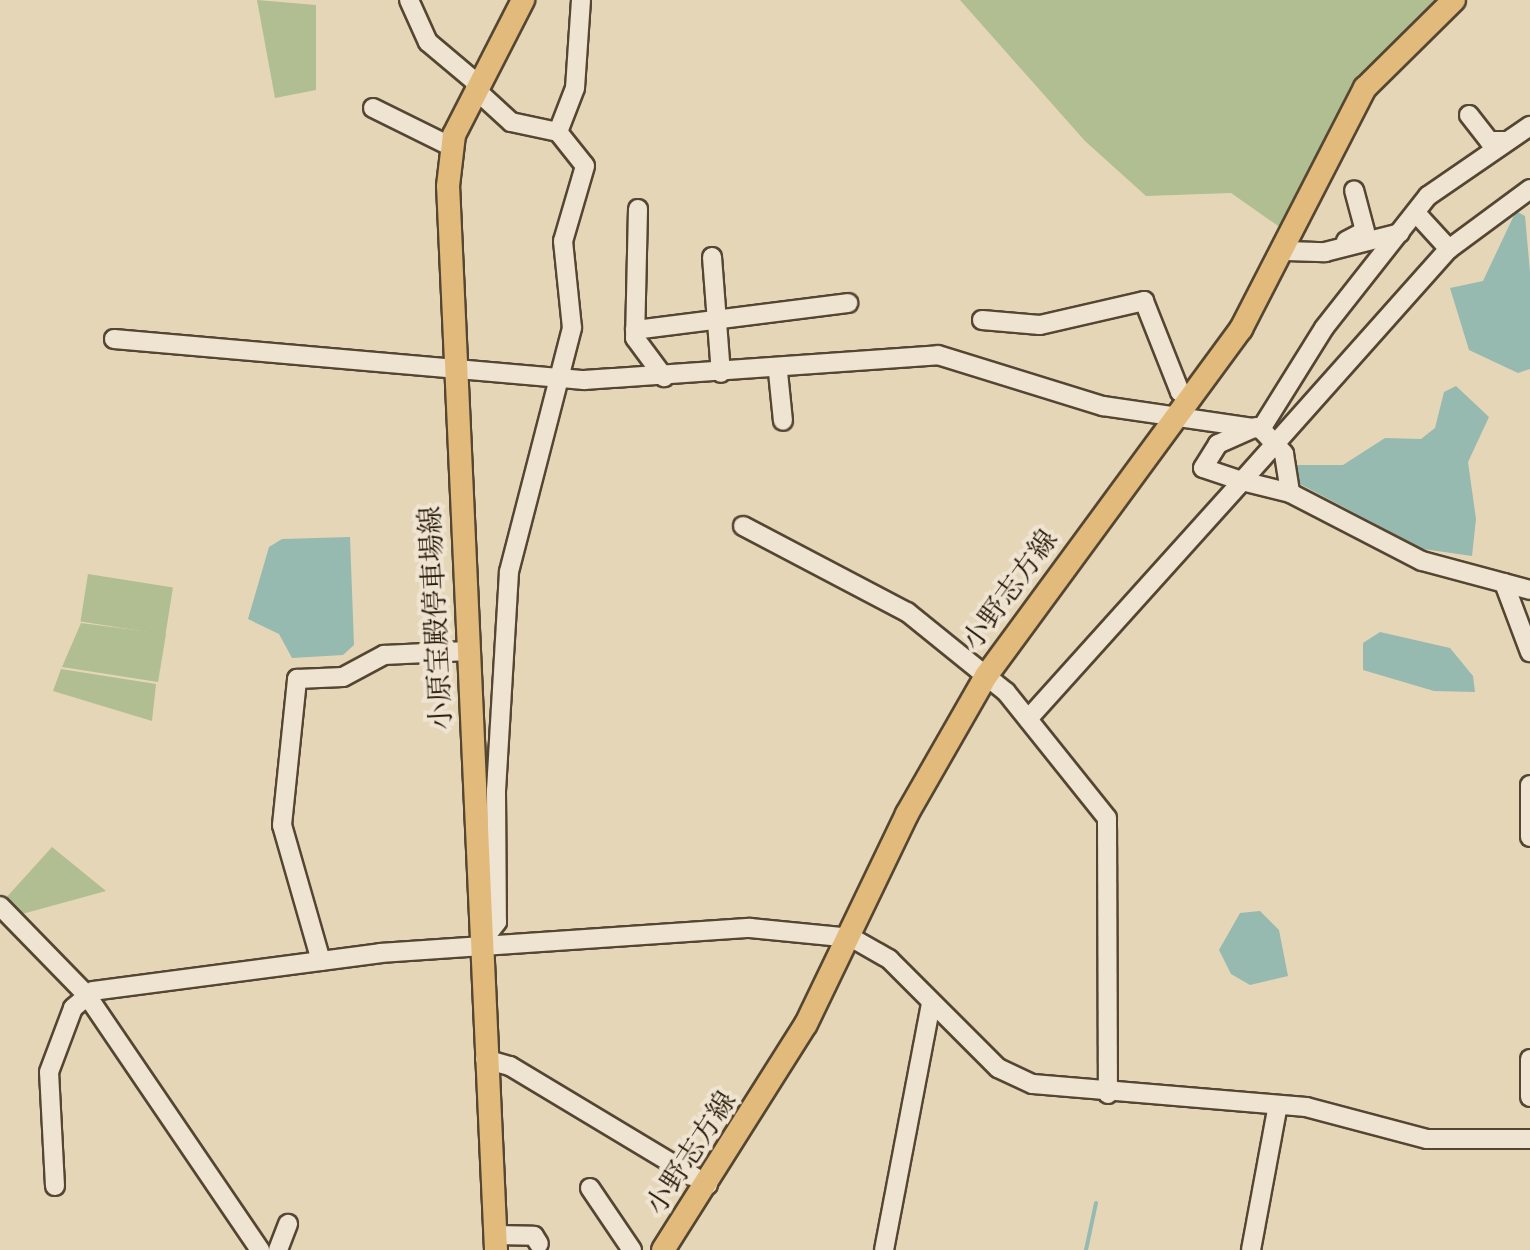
<!DOCTYPE html>
<meta charset="utf-8">
<style>
body{margin:0}
#map{position:relative;width:1530px;height:1250px;overflow:hidden;background:#e5d6b8;font-family:"IM FELL Great Primer","Noto Serif JP",serif}
div>[style]{position:absolute}
[style*='--x']{left:calc(var(--x)*1px);top:calc(var(--y)*1px);width:calc(var(--w)*1px);rotate:calc(var(--a)*1deg)}
.green>*{inset:0;background:#b1be91;transform-origin:0 0}
.water>*{inset:0;background:#96b9b0}
.stream>*{height:4px;margin:-2px;padding:0 2px;transform-origin:2px;border-radius:2px;background:#96b9b0}
.roads{filter:drop-shadow(2px 0 #544632) drop-shadow(-2px 0 #544632) drop-shadow(0 2px #544632) drop-shadow(0 -2px #544632)}
.minor>*{height:18px;margin:-9px;padding:0 9px;transform-origin:9px;border-radius:9px;background:#eee4d1}
.major>*{height:22px;margin:-11px;padding:0 11px;transform-origin:11px;border-radius:11px;background:#e2bb7c}
span{translate:-50% -50%;white-space:nowrap;text-align:center;line-height:1.15;-webkit-text-stroke:8px #eee4d1;paint-order:stroke}
.street-label{font-size:28px;color:#241606}
</style>
<div id="map">
<div class="green">
<i style="clip-path:polygon(257px 0,316px 5px,316px 90px,275px 98px)"></i>
<i style="clip-path:polygon(960px 0,1436px 0,1353px 82px,1281px 228px,1231px 193px,1146px 196px,1085px 141px)"></i>
<i style="left:88px;top:574px;width:86px;height:48px;rotate:9deg"></i>
<i style="clip-path:polygon(81px 623px,166px 634px,158px 682px,62px 667px)"></i>
<i style="clip-path:polygon(61px 669px,156px 684px,152px 721px,53px 691px)"></i>
<i style="clip-path:polygon(52px 847px,106px 891px,22px 914px,5px 899px)"></i>
</div>
<div class="water">
<i style="clip-path:polygon(1516px 211px,1525px 216px,1530px 272px,1530px 369px,1518px 373px,1469px 350px,1450px 288px,1483px 281px)"></i>
<i style="clip-path:polygon(1456px 386px,1489px 417px,1468px 462px,1476px 519px,1472px 556px,1423px 549px,1300px 484px,1291px 465px,1343px 465px,1385px 438px,1421px 439px,1435px 428px,1444px 392px)"></i>
<i style="clip-path:polygon(350px 537px,354px 645px,343px 655px,292px 658px,279px 634px,248px 619px,269px 547px,282px 539px)"></i>
<i style="clip-path:polygon(1380px 632px,1450px 648px,1473px 676px,1475px 692px,1434px 691px,1363px 670px,1363px 643px)"></i>
<i style="clip-path:polygon(1260px 911px,1279px 930px,1288px 976px,1250px 985px,1231px 974px,1219px 950px,1240px 913px)"></i>
</div>
<div class="stream">
<i style="--x:1086;--y:1250;--w:48;--a:-78"></i>
</div>
<div class="roads">
<div class="minor">
<i style="--x:409;--y:0;--w:46;--a:65.7"></i>
<i style="--x:428;--y:42;--w:65;--a:40"></i>
<i style="--x:475;--y:89;--w:49;--a:42.5"></i>
<i style="--x:511;--y:122;--w:48;--a:12"></i>
<i style="--x:558;--y:132;--w:43;--a:51.5"></i>
<i style="--x:585;--y:166;--w:78;--a:106.3"></i>
<i style="--x:563;--y:241;--w:87;--a:84.1"></i>
<i style="--x:572;--y:328;--w:252;--a:104.5"></i>
<i style="--x:509;--y:572;--w:219;--a:93.4"></i>
<i style="--x:496;--y:791;--w:131;--a:89.6"></i>
<i style="--x:497;--y:922;--w:28;--a:128"></i>
<i style="--x:373;--y:108;--w:88;--a:26.3"></i>
<i style="--x:1469;--y:115;--w:33;--a:52"></i>
<i style="--x:1489;--y:141;--w:17;--a:0"></i>
<i style="--x:558;--y:132;--w:47;--a:-68.9"></i>
<i style="--x:575;--y:88;--w:88;--a:-86.1"></i>
<i style="--x:638;--y:209;--w:129;--a:91.3"></i>
<i style="--x:635;--y:338;--w:49;--a:53.4"></i>
<i style="--x:1416;--y:213;--w:49;--a:47.5"></i>
<i style="--x:1346;--y:241;--w:21;--a:-28"></i>
<i style="--x:1365;--y:231;--w:42;--a:-105"></i>
<i style="--x:1287;--y:251;--w:38;--a:2"></i>
<i style="--x:1325;--y:252;--w:77;--a:-14.2"></i>
<i style="--x:712;--y:257;--w:116;--a:85.6"></i>
<i style="--x:982;--y:320;--w:58;--a:4.9"></i>
<i style="--x:1040;--y:325;--w:107;--a:-13"></i>
<i style="--x:1144;--y:301;--w:98;--a:68.4"></i>
<i style="--x:1180;--y:392;--w:11;--a:22"></i>
<i style="--x:635;--y:330;--w:215;--a:-7.2"></i>
<i style="--x:114;--y:339;--w:472;--a:5"></i>
<i style="--x:584;--y:380;--w:355;--a:-4"></i>
<i style="--x:938;--y:355;--w:173;--a:17.2"></i>
<i style="--x:1103;--y:406;--w:160;--a:8.3"></i>
<i style="--x:1261;--y:429;--w:34;--a:47"></i>
<i style="--x:1284;--y:454;--w:39;--a:81"></i>
<i style="--x:778;--y:372;--w:49;--a:84.2"></i>
<i style="--x:1256;--y:427;--w:42;--a:155.9"></i>
<i style="--x:1218;--y:444;--w:28;--a:122"></i>
<i style="--x:1203;--y:468;--w:41;--a:18.4"></i>
<i style="--x:1242;--y:481;--w:311;--a:-48.3"></i>
<i style="--x:1449;--y:249;--w:101;--a:-36.5"></i>
<i style="--x:1261;--y:429;--w:119;--a:-58"></i>
<i style="--x:1324;--y:328;--w:168;--a:-51.8"></i>
<i style="--x:1428;--y:196;--w:124;--a:-34.5"></i>
<i style="--x:743;--y:526;--w:185;--a:27.7"></i>
<i style="--x:907;--y:612;--w:127;--a:38.9"></i>
<i style="--x:1006;--y:692;--w:161;--a:51.3"></i>
<i style="--x:1107;--y:818;--w:276;--a:89.8"></i>
<i style="--x:1504;--y:583;--w:74;--a:69.4"></i>
<i style="--x:1028;--y:719;--w:320;--a:-48"></i>
<i style="--x:1242;--y:481;--w:49;--a:14"></i>
<i style="--x:1290;--y:493;--w:148;--a:27.3"></i>
<i style="--x:1422;--y:561;--w:112;--a:15"></i>
<i style="--x:1530;--y:785;--w:52;--a:90"></i>
<i style="--x:0;--y:906;--w:123;--a:45.7"></i>
<i style="--x:86;--y:994;--w:310;--a:55.8"></i>
<i style="--x:321;--y:961;--w:141;--a:-106"></i>
<i style="--x:282;--y:825;--w:147;--a:-84.1"></i>
<i style="--x:297;--y:679;--w:46;--a:-2.5"></i>
<i style="--x:343;--y:677;--w:47;--a:-28.2"></i>
<i style="--x:384;--y:655;--w:84;--a:-2.7"></i>
<i style="--x:485;--y:1059;--w:26;--a:16"></i>
<i style="--x:510;--y:1066;--w:231;--a:31"></i>
<i style="--x:1530;--y:1059;--w:38;--a:90"></i>
<i style="--x:55;--y:1186;--w:114;--a:-93"></i>
<i style="--x:49;--y:1072;--w:68;--a:-69.4"></i>
<i style="--x:73;--y:1008;--w:26;--a:-40"></i>
<i style="--x:93;--y:991;--w:290;--a:-7.5"></i>
<i style="--x:380;--y:953;--w:371;--a:-3.9"></i>
<i style="--x:750;--y:928;--w:102;--a:5.6"></i>
<i style="--x:852;--y:938;--w:43;--a:29.6"></i>
<i style="--x:889;--y:959;--w:154;--a:45"></i>
<i style="--x:998;--y:1068;--w:38;--a:25"></i>
<i style="--x:1033;--y:1084;--w:274;--a:4.8"></i>
<i style="--x:1306;--y:1107;--w:125;--a:14.8"></i>
<i style="--x:1427;--y:1139;--w:103;--a:0"></i>
<i style="--x:590;--y:1188;--w:75;--a:55.9"></i>
<i style="--x:495;--y:1235;--w:39;--a:1"></i>
<i style="--x:534;--y:1236;--w:9;--a:58"></i>
<i style="--x:278;--y:1250;--w:28;--a:-69"></i>
<i style="--x:884;--y:1250;--w:250;--a:-79.2"></i>
<i style="--x:1251;--y:1250;--w:147;--a:-79.5"></i>
</div>
<div class="major">
<i style="--x:496;--y:1250;--w:1065;--a:-92.58"></i>
<i style="--x:448;--y:186;--w:51;--a:-83.3"></i>
<i style="--x:454;--y:135;--w:152;--a:-62.9"></i>
<i style="--x:663;--y:1250;--w:267;--a:-57.7"></i>
<i style="--x:806;--y:1024;--w:233;--a:-64.3"></i>
<i style="--x:907;--y:814;--w:159;--a:-60.2"></i>
<i style="--x:986;--y:676;--w:431;--a:-53.7"></i>
<i style="--x:1241;--y:329;--w:271;--a:-62.8"></i>
<i style="--x:1365;--y:88;--w:125;--a:-44.7"></i>
</div>
</div>
<div class="street-label">
<span style="left:1010px;top:590px;rotate:-54deg">小野志方線</span>
<span style="left:436px;top:618px;rotate:-93deg">小原宝殿停車場線</span>
<span style="left:691px;top:1153px;rotate:-57deg">小野志方線</span>
</div>
</div>
